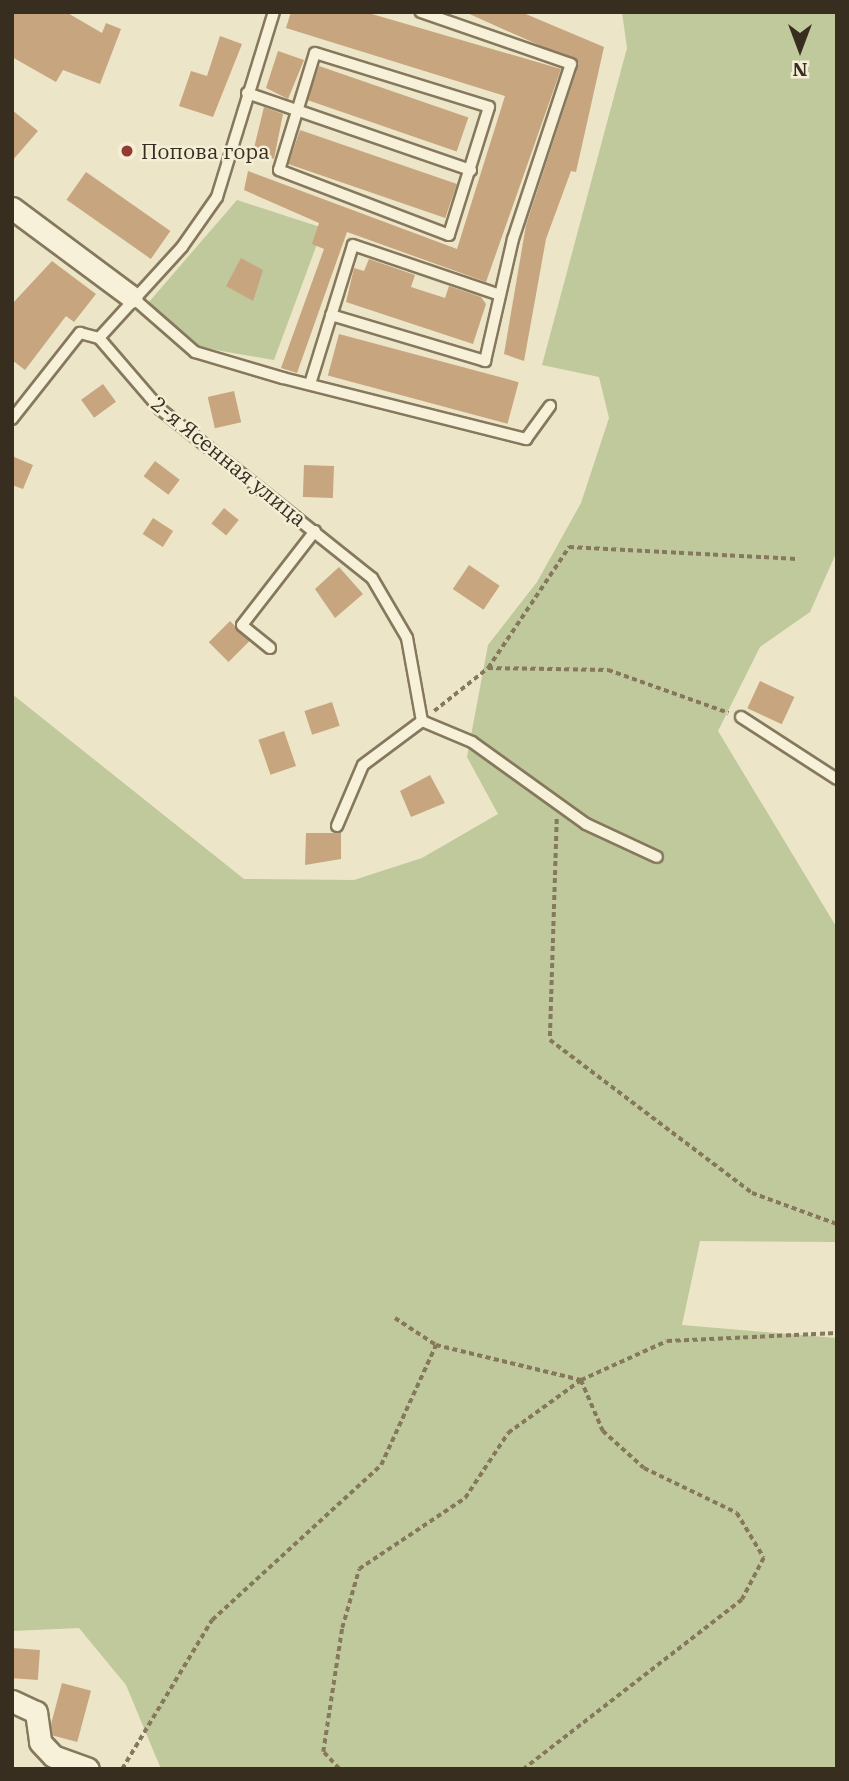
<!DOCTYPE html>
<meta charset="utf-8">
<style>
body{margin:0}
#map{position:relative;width:849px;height:1781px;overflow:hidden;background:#ece5c7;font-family:"IBM Plex Serif",serif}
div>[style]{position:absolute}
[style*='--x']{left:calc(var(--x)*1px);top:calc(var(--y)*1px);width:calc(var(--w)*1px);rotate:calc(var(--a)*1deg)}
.green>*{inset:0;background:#bfc99b}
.building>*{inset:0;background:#c7a57f;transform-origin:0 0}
.path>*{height:3.5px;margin-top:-1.75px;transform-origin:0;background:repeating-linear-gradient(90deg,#86785d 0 5px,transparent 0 8.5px)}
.roads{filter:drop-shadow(2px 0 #86785d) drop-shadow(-2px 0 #86785d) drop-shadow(0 2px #86785d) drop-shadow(0 -2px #86785d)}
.lane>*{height:10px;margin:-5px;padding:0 5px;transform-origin:5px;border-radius:5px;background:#f7f1da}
.street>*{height:21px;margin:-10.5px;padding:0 10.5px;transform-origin:10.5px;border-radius:10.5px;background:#f7f1da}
.dots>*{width:19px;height:19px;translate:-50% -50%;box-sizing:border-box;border:4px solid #f4eed6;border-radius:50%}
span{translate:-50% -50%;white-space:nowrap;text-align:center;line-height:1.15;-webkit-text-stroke:5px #f4eed6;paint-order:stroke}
.poi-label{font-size:21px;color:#382e20}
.left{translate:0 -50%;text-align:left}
.street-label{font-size:21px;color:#382e20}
.frame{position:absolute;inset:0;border:14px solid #382e20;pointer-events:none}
.north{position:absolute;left:765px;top:14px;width:70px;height:70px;-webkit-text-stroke:5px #f4eed6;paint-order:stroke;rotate:180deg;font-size:19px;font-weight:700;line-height:28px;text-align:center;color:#382e20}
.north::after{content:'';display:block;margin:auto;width:24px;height:32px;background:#382e20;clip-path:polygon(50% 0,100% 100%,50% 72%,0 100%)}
</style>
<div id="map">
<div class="green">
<i style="clip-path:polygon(622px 12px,837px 12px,837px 551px,810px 612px,760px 647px,718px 731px,837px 928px,837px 1242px,700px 1241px,682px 1325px,837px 1338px,837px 1769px,161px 1769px,126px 1685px,79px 1628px,12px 1631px,12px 694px,244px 879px,354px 880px,422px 858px,498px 814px,467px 757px,488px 645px,537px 582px,581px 503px,609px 418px,599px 377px,542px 365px,627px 48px)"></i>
<i style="clip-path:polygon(237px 200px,323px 228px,274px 360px,199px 347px,149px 302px)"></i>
</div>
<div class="building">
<i style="clip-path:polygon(12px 12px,66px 12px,102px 33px,106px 23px,121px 29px,100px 84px,63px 70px,56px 82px,12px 57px)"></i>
<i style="clip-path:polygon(291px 12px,365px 12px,561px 69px,486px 282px,347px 232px,297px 373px,281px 368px,324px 249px,312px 244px,319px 223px,244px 190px,248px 171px,457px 249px,505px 96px,286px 28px)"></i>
<i style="clip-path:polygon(465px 12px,521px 12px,604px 47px,576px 172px,571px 171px,546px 239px,524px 361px,504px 354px,526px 225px,579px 63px)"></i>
<i style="clip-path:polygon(220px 36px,242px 44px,213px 117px,179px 106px,191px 71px,207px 76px)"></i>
<i style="clip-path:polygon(278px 51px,304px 60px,288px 99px,266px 88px)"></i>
<i style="left:319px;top:66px;width:158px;height:36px;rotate:19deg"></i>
<i style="clip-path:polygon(264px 107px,283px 114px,274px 159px,253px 152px)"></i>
<i style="clip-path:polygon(12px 110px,38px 131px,12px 161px)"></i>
<i style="left:300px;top:130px;width:166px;height:36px;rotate:19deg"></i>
<i style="left:86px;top:172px;width:103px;height:34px;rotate:35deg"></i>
<i style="clip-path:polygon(241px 258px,263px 270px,253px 301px,226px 286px)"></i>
<i style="clip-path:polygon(369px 259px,415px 275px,411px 287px,445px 298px,449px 286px,481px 297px,486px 304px,473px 344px,346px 302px,354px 268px,364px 271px)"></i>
<i style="clip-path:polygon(52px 261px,96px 294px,74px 322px,66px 316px,25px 370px,12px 360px,12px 304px)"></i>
<i style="left:339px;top:334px;width:186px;height:43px;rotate:15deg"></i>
<i style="left:103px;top:384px;width:22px;height:27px;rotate:54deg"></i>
<i style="left:234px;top:391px;width:32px;height:27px;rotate:77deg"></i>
<i style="clip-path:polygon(12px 456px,33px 465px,23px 489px,12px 485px)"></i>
<i style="left:155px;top:461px;width:31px;height:19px;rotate:37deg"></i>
<i style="left:304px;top:465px;width:30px;height:32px;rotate:2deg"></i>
<i style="left:224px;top:508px;width:19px;height:20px;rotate:39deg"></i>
<i style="left:153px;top:518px;width:24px;height:19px;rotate:33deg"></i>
<i style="left:469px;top:565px;width:37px;height:29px;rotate:34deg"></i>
<i style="clip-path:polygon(339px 567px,363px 594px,335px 618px,315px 589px)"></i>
<i style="left:230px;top:621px;width:28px;height:30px;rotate:45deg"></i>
<i style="left:760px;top:681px;width:38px;height:30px;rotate:25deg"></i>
<i style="left:332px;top:702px;width:25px;height:29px;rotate:72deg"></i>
<i style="left:284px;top:731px;width:37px;height:27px;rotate:71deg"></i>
<i style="clip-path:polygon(430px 775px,445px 803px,411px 817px,400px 791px)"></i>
<i style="clip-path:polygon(306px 833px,341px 833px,341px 859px,305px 865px)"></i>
<i style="left:12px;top:1648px;width:28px;height:30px;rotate:4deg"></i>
<i style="left:62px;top:1683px;width:30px;height:53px;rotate:15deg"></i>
</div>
<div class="path">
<i style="--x:488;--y:668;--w:146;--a:-56.2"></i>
<i style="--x:569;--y:547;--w:228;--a:3"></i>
<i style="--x:434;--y:711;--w:69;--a:-38.5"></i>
<i style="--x:488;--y:668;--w:120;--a:1"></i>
<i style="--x:608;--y:670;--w:128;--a:19.6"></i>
<i style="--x:557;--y:819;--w:221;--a:91.8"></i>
<i style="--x:550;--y:1040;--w:253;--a:37.1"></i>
<i style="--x:752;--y:1193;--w:90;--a:20"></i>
<i style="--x:395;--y:1318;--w:49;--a:33.4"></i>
<i style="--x:436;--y:1345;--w:149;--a:13.6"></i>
<i style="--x:581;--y:1380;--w:94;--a:-24.4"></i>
<i style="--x:667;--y:1341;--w:170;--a:-2.7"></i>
<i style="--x:122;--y:1769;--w:174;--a:-58.9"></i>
<i style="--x:212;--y:1620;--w:229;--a:-42.5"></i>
<i style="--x:381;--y:1465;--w:132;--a:-65.4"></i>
<i style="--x:339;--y:1769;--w:23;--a:-133"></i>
<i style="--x:323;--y:1752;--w:125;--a:-81.3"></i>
<i style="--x:342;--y:1628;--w:61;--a:-73.9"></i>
<i style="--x:359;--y:1569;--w:128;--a:-33.8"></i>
<i style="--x:465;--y:1498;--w:78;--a:-56.5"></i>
<i style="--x:508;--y:1433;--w:90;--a:-36"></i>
<i style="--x:581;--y:1380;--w:56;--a:66.7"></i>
<i style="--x:603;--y:1431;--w:55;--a:42.1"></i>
<i style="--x:644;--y:1468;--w:103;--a:25.8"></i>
<i style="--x:737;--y:1513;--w:52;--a:59"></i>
<i style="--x:764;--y:1558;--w:47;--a:117.6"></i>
<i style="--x:742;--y:1600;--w:276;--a:142.2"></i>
</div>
<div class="roads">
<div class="lane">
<i style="--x:315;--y:53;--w:182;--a:17.2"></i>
<i style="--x:489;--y:107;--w:134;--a:107.4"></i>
<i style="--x:449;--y:235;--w:182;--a:-159.1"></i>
<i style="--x:279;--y:170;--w:122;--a:-72.9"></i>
<i style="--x:247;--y:93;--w:237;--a:19"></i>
<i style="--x:132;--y:297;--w:84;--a:41.1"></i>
<i style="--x:195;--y:352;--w:92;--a:16.5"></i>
<i style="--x:283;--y:378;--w:251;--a:14.1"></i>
<i style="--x:526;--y:439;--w:41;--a:-54"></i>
<i style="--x:331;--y:315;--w:161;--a:16.6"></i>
<i style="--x:485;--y:361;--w:125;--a:-77.1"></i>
<i style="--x:513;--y:239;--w:184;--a:-71.7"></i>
<i style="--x:571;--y:64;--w:159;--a:-160.9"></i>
<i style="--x:99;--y:338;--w:94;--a:49.3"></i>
<i style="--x:160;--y:409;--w:271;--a:38.6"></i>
<i style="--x:372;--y:578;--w:69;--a:59.7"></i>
<i style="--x:407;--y:638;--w:84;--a:79.8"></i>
<i style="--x:99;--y:338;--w:123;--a:-47.6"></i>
<i style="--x:182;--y:247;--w:61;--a:-55"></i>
<i style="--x:217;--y:197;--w:194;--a:-72.9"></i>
<i style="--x:310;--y:384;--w:145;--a:-72.8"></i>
<i style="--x:353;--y:245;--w:155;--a:18.8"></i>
<i style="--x:12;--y:419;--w:110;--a:-51.7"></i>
<i style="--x:80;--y:333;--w:20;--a:15"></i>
<i style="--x:270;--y:648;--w:36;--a:-141"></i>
<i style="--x:242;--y:625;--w:119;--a:-52.2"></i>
<i style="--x:741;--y:717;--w:114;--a:32.9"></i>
<i style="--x:337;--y:826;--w:66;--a:-66.9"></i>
<i style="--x:363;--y:765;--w:74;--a:-36.7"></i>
<i style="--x:422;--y:721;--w:54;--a:22.8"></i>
<i style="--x:472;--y:742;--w:140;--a:35.7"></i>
<i style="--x:586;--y:824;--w:78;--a:24.9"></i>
</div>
<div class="street">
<i style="--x:12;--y:208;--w:149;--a:36.6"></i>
<i style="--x:12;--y:1701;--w:26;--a:25"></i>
<i style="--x:36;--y:1712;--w:30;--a:82"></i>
<i style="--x:40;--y:1742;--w:19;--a:47"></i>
<i style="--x:53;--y:1756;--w:37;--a:20"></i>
</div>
</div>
<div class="dots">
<i style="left:127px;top:151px;background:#923b31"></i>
</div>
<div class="poi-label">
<span class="left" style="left:141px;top:151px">Попова гора</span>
</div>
<div class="street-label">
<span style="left:229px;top:461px;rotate:39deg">2-я Ясенная улица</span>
</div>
<div class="frame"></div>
<div class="north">N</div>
</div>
